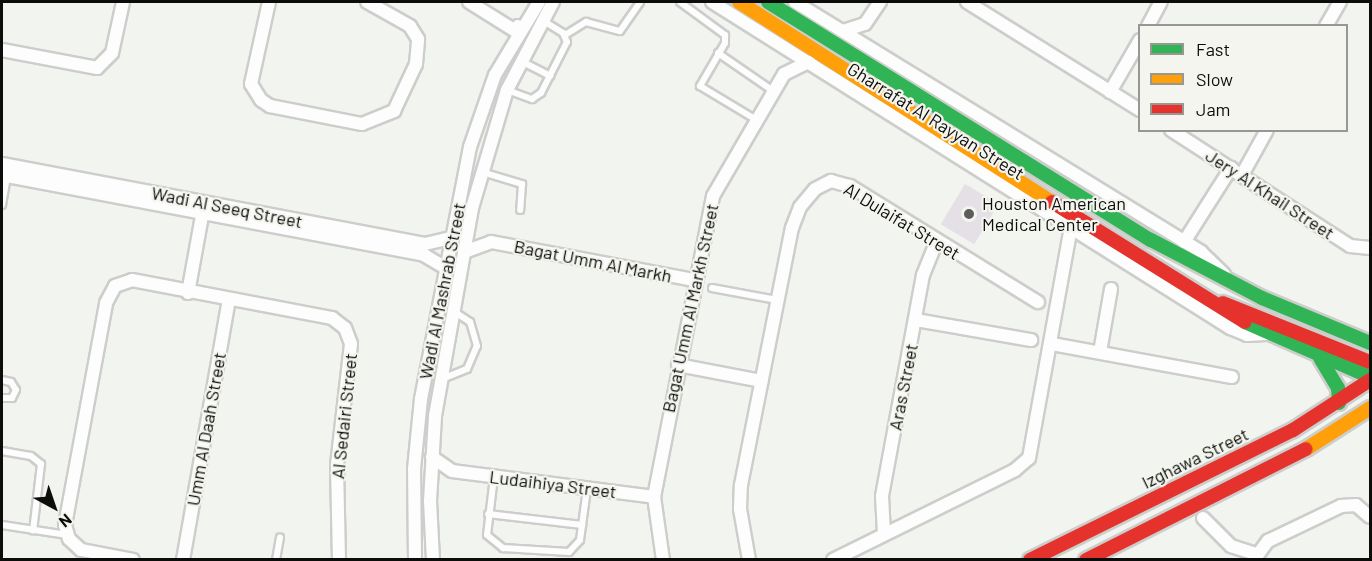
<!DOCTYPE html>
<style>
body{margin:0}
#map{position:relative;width:1372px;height:561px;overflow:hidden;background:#f2f4ef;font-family:Barlow,sans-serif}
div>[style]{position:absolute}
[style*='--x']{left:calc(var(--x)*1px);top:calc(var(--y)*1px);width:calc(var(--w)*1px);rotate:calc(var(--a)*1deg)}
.building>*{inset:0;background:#e4e0e6;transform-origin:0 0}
.roads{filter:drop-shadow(2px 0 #cdcecb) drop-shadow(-2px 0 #cdcecb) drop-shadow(0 2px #cdcecb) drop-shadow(0 -2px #cdcecb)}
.lane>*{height:6px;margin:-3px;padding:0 3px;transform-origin:3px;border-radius:3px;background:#fdfdfd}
.street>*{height:12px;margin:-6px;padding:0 6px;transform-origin:6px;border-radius:6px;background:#fdfdfd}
.fast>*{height:14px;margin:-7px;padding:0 7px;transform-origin:7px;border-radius:7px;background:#30b455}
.slow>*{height:14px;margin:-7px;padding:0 7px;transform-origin:7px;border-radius:7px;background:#ff9f0a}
.jam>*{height:14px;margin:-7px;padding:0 7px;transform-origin:7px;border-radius:7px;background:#e5322d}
.dots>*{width:16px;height:16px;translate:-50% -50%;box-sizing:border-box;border:3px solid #f3f5ee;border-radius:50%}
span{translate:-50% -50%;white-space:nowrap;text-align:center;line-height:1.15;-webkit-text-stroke:4.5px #f3f5ee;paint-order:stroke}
.street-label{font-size:18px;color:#0c0d0b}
.poi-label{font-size:18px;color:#0c0d0b}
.left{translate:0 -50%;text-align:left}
.frame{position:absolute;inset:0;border:3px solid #0c0d0b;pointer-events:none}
.legend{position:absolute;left:1138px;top:24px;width:210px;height:108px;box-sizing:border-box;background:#f3f5ee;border:2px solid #979893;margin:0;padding:8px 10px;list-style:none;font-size:18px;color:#0c0d0b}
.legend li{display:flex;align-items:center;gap:12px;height:30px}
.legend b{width:30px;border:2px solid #979893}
.north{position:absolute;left:24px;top:477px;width:60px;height:60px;-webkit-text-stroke:4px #f3f5ee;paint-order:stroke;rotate:140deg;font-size:16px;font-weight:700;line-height:24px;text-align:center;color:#0c0d0b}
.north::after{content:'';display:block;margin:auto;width:21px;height:27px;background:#0c0d0b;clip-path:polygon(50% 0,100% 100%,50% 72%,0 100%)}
</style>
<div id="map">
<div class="building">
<i style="left:965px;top:184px;width:39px;height:47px;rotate:31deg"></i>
</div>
<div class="roads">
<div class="lane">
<i style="--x:680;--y:2;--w:56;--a:36.3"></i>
<i style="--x:725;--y:35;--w:8;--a:90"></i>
<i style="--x:725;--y:43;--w:50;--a:120.2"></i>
<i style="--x:700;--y:86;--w:64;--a:31"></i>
<i style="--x:565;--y:35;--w:25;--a:-32"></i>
<i style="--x:586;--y:22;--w:35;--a:15"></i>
<i style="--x:620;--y:31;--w:35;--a:-55"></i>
<i style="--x:718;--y:53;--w:67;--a:34.6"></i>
<i style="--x:521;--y:61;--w:33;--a:27"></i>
<i style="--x:507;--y:90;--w:27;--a:20"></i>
<i style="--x:532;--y:99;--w:11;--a:-34"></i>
<i style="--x:541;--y:93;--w:57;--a:-63"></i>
<i style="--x:567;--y:42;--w:10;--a:-114"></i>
<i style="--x:563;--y:33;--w:19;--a:-148"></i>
<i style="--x:482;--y:172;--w:42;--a:16.7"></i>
<i style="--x:522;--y:184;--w:26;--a:94"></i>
<i style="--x:2;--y:205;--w:29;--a:-80"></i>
<i style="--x:712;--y:288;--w:66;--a:10.5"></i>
<i style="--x:442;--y:379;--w:27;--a:-22"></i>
<i style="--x:467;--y:369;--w:25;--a:-67"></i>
<i style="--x:477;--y:346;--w:25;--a:-106"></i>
<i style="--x:470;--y:322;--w:20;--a:-147"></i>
<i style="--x:2;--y:380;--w:9;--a:13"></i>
<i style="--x:11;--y:382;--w:9;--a:58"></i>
<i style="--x:16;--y:390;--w:9;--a:117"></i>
<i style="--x:12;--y:398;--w:10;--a:180"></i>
<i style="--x:2;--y:451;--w:29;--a:10"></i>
<i style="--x:31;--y:456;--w:13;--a:39"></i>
<i style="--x:41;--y:464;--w:67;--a:96.8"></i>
<i style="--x:494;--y:477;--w:58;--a:96.9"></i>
<i style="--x:487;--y:535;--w:21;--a:39"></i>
<i style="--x:503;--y:548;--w:66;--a:3.5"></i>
<i style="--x:569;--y:552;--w:16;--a:-47"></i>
<i style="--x:580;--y:540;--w:51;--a:-82.2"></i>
<i style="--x:488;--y:514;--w:95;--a:6.7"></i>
<i style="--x:2;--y:525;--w:66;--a:8.7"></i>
<i style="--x:276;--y:560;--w:23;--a:-80"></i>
</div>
<div class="street">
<i style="--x:269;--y:2;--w:84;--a:102.4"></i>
<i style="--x:251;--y:84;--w:19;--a:58"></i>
<i style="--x:261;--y:100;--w:11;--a:34"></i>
<i style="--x:270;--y:106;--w:94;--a:11.1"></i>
<i style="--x:362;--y:124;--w:35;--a:-22"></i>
<i style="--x:394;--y:111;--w:52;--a:-64.9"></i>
<i style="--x:416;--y:64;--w:25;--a:-85"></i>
<i style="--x:418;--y:39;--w:15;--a:-122"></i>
<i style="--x:410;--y:26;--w:49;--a:-150.8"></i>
<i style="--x:469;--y:2;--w:57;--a:32"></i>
<i style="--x:517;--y:32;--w:6;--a:-81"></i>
<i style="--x:712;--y:2;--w:612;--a:32.18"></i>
<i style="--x:1230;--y:328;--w:18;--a:22"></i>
<i style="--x:1247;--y:335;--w:19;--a:-3"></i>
<i style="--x:795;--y:2;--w:477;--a:31.6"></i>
<i style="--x:1201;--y:252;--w:32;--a:44"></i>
<i style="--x:967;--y:2;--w:204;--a:32"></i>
<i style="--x:1148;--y:26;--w:27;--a:-62"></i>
<i style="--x:1326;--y:26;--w:28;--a:-60"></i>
<i style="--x:843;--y:31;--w:23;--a:-18"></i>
<i style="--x:865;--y:24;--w:27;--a:-56"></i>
<i style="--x:2;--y:50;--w:97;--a:10.7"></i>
<i style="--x:97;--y:68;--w:21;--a:-45"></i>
<i style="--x:112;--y:53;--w:52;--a:-77.8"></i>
<i style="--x:1110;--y:92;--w:60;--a:-60"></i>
<i style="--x:1171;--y:130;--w:213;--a:32.9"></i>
<i style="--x:1350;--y:246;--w:20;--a:6"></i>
<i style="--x:2;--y:164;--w:430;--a:10.7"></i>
<i style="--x:425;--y:244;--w:27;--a:-13"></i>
<i style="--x:2;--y:175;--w:430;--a:10.7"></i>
<i style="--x:424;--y:255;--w:26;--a:31"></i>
<i style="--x:1242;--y:175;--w:51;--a:-60.9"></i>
<i style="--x:1184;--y:242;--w:88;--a:-57.6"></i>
<i style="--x:464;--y:252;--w:29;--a:-20"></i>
<i style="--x:491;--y:242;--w:208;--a:10.6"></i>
<i style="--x:188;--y:293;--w:89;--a:-79.7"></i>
<i style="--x:916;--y:320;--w:117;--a:9.9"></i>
<i style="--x:1052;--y:344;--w:183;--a:10.4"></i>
<i style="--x:1100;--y:352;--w:64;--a:-80.1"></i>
<i style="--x:678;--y:365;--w:85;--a:10.9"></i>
<i style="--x:432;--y:457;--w:24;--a:35"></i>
<i style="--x:452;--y:471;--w:204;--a:7.3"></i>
<i style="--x:1203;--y:518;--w:40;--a:45"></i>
<i style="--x:1231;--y:546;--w:26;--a:18"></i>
<i style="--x:884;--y:534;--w:38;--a:-93"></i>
<i style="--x:882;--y:496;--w:225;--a:-79.5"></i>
<i style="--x:923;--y:275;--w:37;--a:-68"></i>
<i style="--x:133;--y:560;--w:53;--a:-169.1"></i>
<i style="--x:81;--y:550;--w:16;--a:-137"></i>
<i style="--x:69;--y:539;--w:15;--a:-106"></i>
<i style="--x:65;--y:525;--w:226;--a:-79.5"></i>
<i style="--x:106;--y:303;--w:19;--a:-62"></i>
<i style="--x:115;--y:286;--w:18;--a:-19"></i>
<i style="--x:132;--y:280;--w:204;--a:10.8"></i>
<i style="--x:332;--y:318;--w:16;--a:38"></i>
<i style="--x:345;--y:328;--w:17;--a:69"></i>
<i style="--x:351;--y:344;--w:122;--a:96.6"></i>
<i style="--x:337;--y:465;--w:95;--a:88.8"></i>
<i style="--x:183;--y:560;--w:265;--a:-80"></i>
<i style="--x:415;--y:560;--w:91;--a:-90.6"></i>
<i style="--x:414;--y:469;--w:70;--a:-84.3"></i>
<i style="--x:421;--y:399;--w:257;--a:-79"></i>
<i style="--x:470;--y:147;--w:76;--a:-70.9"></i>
<i style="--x:495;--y:75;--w:85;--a:-58.9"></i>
<i style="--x:433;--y:560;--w:59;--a:-92.9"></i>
<i style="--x:430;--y:501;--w:85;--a:-86.6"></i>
<i style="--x:435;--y:416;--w:211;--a:-79.9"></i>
<i style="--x:472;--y:208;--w:123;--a:-73.5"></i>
<i style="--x:507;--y:90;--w:99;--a:-62.4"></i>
<i style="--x:663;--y:560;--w:64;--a:-98.1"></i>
<i style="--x:654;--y:497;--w:307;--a:-78.9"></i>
<i style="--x:713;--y:196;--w:141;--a:-59.8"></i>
<i style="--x:784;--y:74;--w:28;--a:-26"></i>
<i style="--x:749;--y:560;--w:52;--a:-100"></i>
<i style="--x:740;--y:509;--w:24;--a:-88"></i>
<i style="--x:741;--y:485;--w:262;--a:-78.8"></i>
<i style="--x:792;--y:228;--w:22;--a:-69"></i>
<i style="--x:800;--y:207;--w:23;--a:-50"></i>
<i style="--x:815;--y:189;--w:18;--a:-27"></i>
<i style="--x:831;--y:181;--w:20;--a:15"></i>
<i style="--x:850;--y:186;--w:221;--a:31.7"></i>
<i style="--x:833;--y:560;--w:203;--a:-26.3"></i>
<i style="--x:1015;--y:470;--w:18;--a:-41"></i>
<i style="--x:1029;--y:458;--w:234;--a:-79.7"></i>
<i style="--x:1254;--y:560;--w:24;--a:-54"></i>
<i style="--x:1268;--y:541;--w:81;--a:-25.6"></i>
<i style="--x:1341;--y:506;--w:15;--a:-4"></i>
<i style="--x:1356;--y:505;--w:18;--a:41"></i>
</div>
<div class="fast">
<i style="--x:768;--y:2;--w:451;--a:31.9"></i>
<i style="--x:1151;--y:240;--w:125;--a:27.6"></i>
<i style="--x:1262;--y:298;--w:117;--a:22.6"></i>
<i style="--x:1245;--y:322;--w:137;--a:23.7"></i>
<i style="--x:1320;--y:358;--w:35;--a:59"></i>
<i style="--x:1338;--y:388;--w:15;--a:86"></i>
</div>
<div class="slow">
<i style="--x:739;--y:2;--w:371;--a:32.6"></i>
<i style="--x:1306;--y:449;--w:76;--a:-32.6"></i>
</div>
<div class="jam">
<i style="--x:1052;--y:202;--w:227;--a:31.9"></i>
<i style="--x:1223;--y:303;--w:158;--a:21.9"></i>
<i style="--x:1030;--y:560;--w:293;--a:-26.3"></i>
<i style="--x:1293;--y:430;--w:92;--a:-33"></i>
<i style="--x:1086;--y:560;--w:246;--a:-26.8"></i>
</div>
</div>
<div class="dots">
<i style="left:969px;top:214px;background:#5c5e5b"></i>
</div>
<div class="street-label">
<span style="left:936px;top:121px;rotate:32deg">Gharrafat Al Rayyan Street</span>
<span style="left:1270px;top:194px;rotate:33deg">Jery Al Khail Street</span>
<span style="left:227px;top:207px;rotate:11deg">Wadi Al Seeq Street</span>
<span style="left:902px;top:221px;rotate:31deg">Al Dulaifat Street</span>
<span style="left:593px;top:261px;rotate:11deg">Bagat Umm Al Markh</span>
<span style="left:442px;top:291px;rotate:-79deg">Wadi Al Mashrab Street</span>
<span style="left:690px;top:308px;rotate:-78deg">Bagat Umm Al Markh Street</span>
<span style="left:903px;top:387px;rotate:-79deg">Aras Street</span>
<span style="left:344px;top:416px;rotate:-84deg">Al Sedairi Street</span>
<span style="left:206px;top:429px;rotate:-80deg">Umm Al Daah Street</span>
<span style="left:1195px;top:458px;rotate:-26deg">Izghawa Street</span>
<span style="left:553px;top:484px;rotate:7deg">Ludaihiya Street</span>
</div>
<div class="poi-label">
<span class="left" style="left:982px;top:214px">Houston American<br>Medical Center</span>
</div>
<div class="frame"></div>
<ul class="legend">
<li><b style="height:8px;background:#30b455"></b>Fast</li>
<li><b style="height:8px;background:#ff9f0a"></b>Slow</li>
<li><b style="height:8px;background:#e5322d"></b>Jam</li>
</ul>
<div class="north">N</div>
</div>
